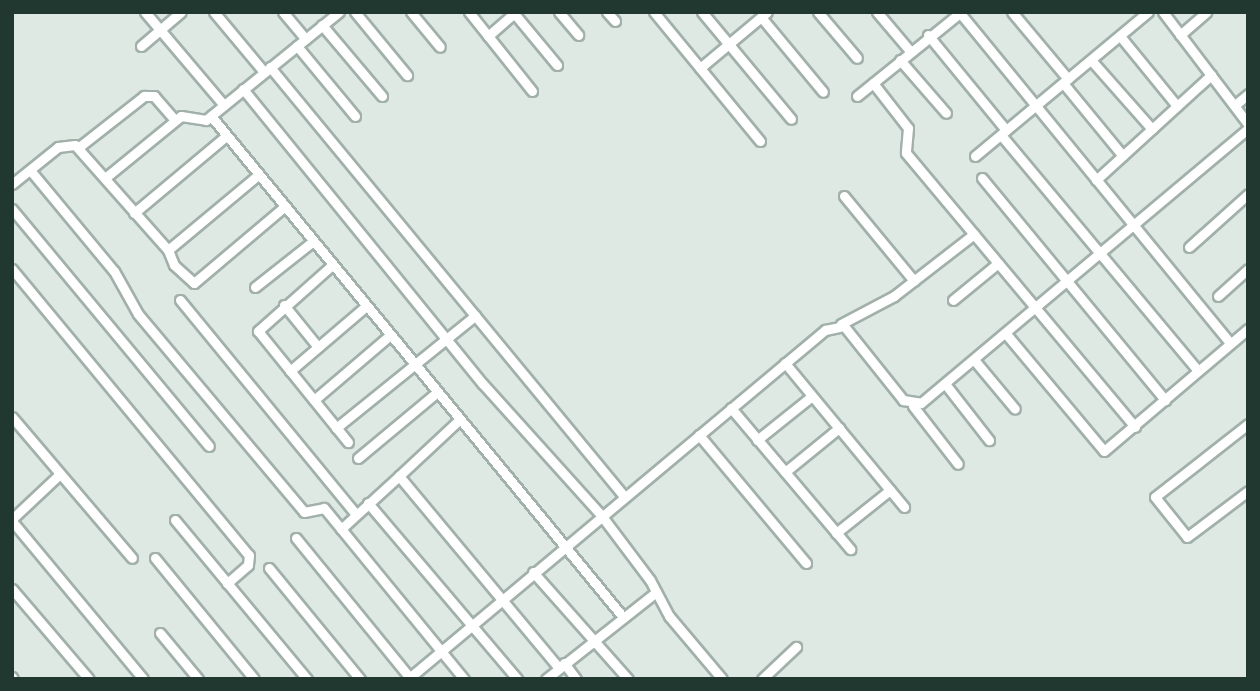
<!DOCTYPE html>
<style>
body{margin:0}
#map{position:relative;width:1260px;height:691px;overflow:hidden;background:#dfe9e4;font-family:"Roboto Condensed",sans-serif}
div>[style]{position:absolute}
[style*='--x']{left:calc(var(--x)*1px);top:calc(var(--y)*1px);width:calc(var(--w)*1px);rotate:calc(var(--a)*1deg)}
.roads{filter:drop-shadow(2px 0 #a2b0ab) drop-shadow(-2px 0 #a2b0ab) drop-shadow(0 2px #a2b0ab) drop-shadow(0 -2px #a2b0ab)}
.minor>*{height:9px;margin:-4.5px;padding:0 4.5px;transform-origin:4.5px;border-radius:4.5px;background:#fff}
span{translate:-50% -50%;white-space:nowrap;text-align:center;line-height:1.15;-webkit-text-stroke:5px #eff6f2;paint-order:stroke}
.frame{position:absolute;inset:0;border:14px solid #213831;pointer-events:none}
</style>
<div id="map">
<div class="roads">
<div class="minor">
<i style="--x:145;--y:12;--w:122;--a:49.7"></i>
<i style="--x:214;--y:12;--w:78;--a:50.2"></i>
<i style="--x:283;--y:12;--w:35;--a:50"></i>
<i style="--x:355;--y:12;--w:82;--a:50.5"></i>
<i style="--x:411;--y:12;--w:45;--a:50.4"></i>
<i style="--x:469;--y:12;--w:101;--a:51.4"></i>
<i style="--x:513;--y:12;--w:69;--a:50.3"></i>
<i style="--x:559;--y:12;--w:30;--a:50"></i>
<i style="--x:607;--y:12;--w:12;--a:48"></i>
<i style="--x:654;--y:12;--w:167;--a:50.6"></i>
<i style="--x:702;--y:12;--w:139;--a:50.2"></i>
<i style="--x:818;--y:12;--w:60;--a:49.7"></i>
<i style="--x:877;--y:12;--w:51;--a:49.8"></i>
<i style="--x:1012;--y:12;--w:87;--a:50.1"></i>
<i style="--x:1163;--y:12;--w:141;--a:52.8"></i>
<i style="--x:761;--y:17;--w:97;--a:50.4"></i>
<i style="--x:322;--y:25;--w:93;--a:49.8"></i>
<i style="--x:928;--y:35;--w:123;--a:50.6"></i>
<i style="--x:1180;--y:35;--w:35;--a:-41"></i>
<i style="--x:488;--y:36;--w:37;--a:-41"></i>
<i style="--x:1120;--y:36;--w:90;--a:50.8"></i>
<i style="--x:141;--y:46;--w:52;--a:-40.4"></i>
<i style="--x:297;--y:46;--w:91;--a:50.4"></i>
<i style="--x:900;--y:60;--w:70;--a:49"></i>
<i style="--x:1091;--y:60;--w:92;--a:48.5"></i>
<i style="--x:270;--y:67;--w:555;--a:50.49"></i>
<i style="--x:700;--y:68;--w:87;--a:-39.9"></i>
<i style="--x:873;--y:83;--w:57;--a:52.1"></i>
<i style="--x:908;--y:128;--w:25;--a:95"></i>
<i style="--x:906;--y:153;--w:357;--a:50.1"></i>
<i style="--x:1063;--y:83;--w:94;--a:50.6"></i>
<i style="--x:243;--y:89;--w:380;--a:50.9"></i>
<i style="--x:483;--y:384;--w:176;--a:48"></i>
<i style="--x:601;--y:515;--w:81;--a:53"></i>
<i style="--x:650;--y:580;--w:41;--a:62.2"></i>
<i style="--x:669;--y:616;--w:82;--a:49.9"></i>
<i style="--x:857;--y:96;--w:132;--a:-38.9"></i>
<i style="--x:960;--y:13;--w:426;--a:50.7"></i>
<i style="--x:1235;--y:105;--w:17;--a:-40"></i>
<i style="--x:211;--y:116;--w:649;--a:50.57"></i>
<i style="--x:1001;--y:135;--w:307;--a:50.1"></i>
<i style="--x:79;--y:147;--w:83;--a:-38.1"></i>
<i style="--x:144;--y:96;--w:10;--a:0"></i>
<i style="--x:154;--y:96;--w:32;--a:49"></i>
<i style="--x:975;--y:156;--w:225;--a:-39.8"></i>
<i style="--x:30;--y:170;--w:131;--a:50.3"></i>
<i style="--x:114;--y:271;--w:49;--a:60.8"></i>
<i style="--x:138;--y:314;--w:258;--a:50"></i>
<i style="--x:304;--y:512;--w:20;--a:-11"></i>
<i style="--x:324;--y:508;--w:221;--a:50.7"></i>
<i style="--x:105;--y:178;--w:98;--a:-39.2"></i>
<i style="--x:181;--y:116;--w:25;--a:9"></i>
<i style="--x:206;--y:120;--w:171;--a:-39.1"></i>
<i style="--x:982;--y:178;--w:288;--a:50.5"></i>
<i style="--x:1096;--y:180;--w:156;--a:-42.4"></i>
<i style="--x:12;--y:184;--w:59;--a:-38.8"></i>
<i style="--x:58;--y:147;--w:17;--a:-7"></i>
<i style="--x:75;--y:145;--w:140;--a:48.5"></i>
<i style="--x:168;--y:250;--w:117;--a:-39.8"></i>
<i style="--x:844;--y:196;--w:110;--a:50.5"></i>
<i style="--x:12;--y:209;--w:308;--a:50.3"></i>
<i style="--x:134;--y:213;--w:120;--a:-39.9"></i>
<i style="--x:1189;--y:247;--w:79;--a:-41.9"></i>
<i style="--x:168;--y:250;--w:16;--a:68"></i>
<i style="--x:174;--y:265;--w:27;--a:42"></i>
<i style="--x:194;--y:283;--w:118;--a:-40.2"></i>
<i style="--x:331;--y:266;--w:98;--a:138.3"></i>
<i style="--x:258;--y:331;--w:143;--a:51"></i>
<i style="--x:12;--y:269;--w:371;--a:50.4"></i>
<i style="--x:249;--y:555;--w:10;--a:96"></i>
<i style="--x:248;--y:565;--w:28;--a:139"></i>
<i style="--x:255;--y:287;--w:73;--a:-38.3"></i>
<i style="--x:1218;--y:296;--w:40;--a:-42"></i>
<i style="--x:180;--y:300;--w:277;--a:50.6"></i>
<i style="--x:953;--y:300;--w:58;--a:-39.4"></i>
<i style="--x:284;--y:305;--w:54;--a:51"></i>
<i style="--x:841;--y:324;--w:60;--a:-27.8"></i>
<i style="--x:894;--y:296;--w:101;--a:-37.8"></i>
<i style="--x:1007;--y:335;--w:151;--a:50.1"></i>
<i style="--x:1104;--y:451;--w:189;--a:-40.3"></i>
<i style="--x:975;--y:361;--w:62;--a:50.2"></i>
<i style="--x:785;--y:363;--w:187;--a:50.4"></i>
<i style="--x:290;--y:371;--w:99;--a:-40.5"></i>
<i style="--x:946;--y:385;--w:70;--a:52"></i>
<i style="--x:314;--y:400;--w:99;--a:-40.5"></i>
<i style="--x:913;--y:406;--w:73;--a:52.2"></i>
<i style="--x:731;--y:408;--w:185;--a:49.8"></i>
<i style="--x:12;--y:417;--w:185;--a:49.6"></i>
<i style="--x:459;--y:420;--w:82;--a:137"></i>
<i style="--x:399;--y:476;--w:250;--a:50.2"></i>
<i style="--x:1248;--y:424;--w:118;--a:141.9"></i>
<i style="--x:1155;--y:497;--w:51;--a:51.3"></i>
<i style="--x:1187;--y:537;--w:76;--a:-37"></i>
<i style="--x:336;--y:428;--w:179;--a:-38.9"></i>
<i style="--x:699;--y:435;--w:167;--a:50.1"></i>
<i style="--x:757;--y:440;--w:70;--a:-38.7"></i>
<i style="--x:358;--y:458;--w:102;--a:-39.8"></i>
<i style="--x:785;--y:472;--w:70;--a:-39.2"></i>
<i style="--x:368;--y:503;--w:231;--a:49.7"></i>
<i style="--x:12;--y:519;--w:66;--a:-43.2"></i>
<i style="--x:175;--y:520;--w:207;--a:50.3"></i>
<i style="--x:12;--y:521;--w:205;--a:50.3"></i>
<i style="--x:341;--y:529;--w:79;--a:-42.4"></i>
<i style="--x:836;--y:533;--w:69;--a:-38.5"></i>
<i style="--x:296;--y:538;--w:182;--a:50.8"></i>
<i style="--x:155;--y:558;--w:156;--a:50.7"></i>
<i style="--x:269;--y:568;--w:144;--a:50.7"></i>
<i style="--x:533;--y:572;--w:143;--a:48.4"></i>
<i style="--x:12;--y:589;--w:118;--a:49.5"></i>
<i style="--x:160;--y:633;--w:60;--a:50.4"></i>
<i style="--x:564;--y:663;--w:20;--a:53"></i>
<i style="--x:12;--y:677;--w:2;--a:63"></i>
<i style="--x:408;--y:679;--w:544;--a:-39.93"></i>
<i style="--x:825;--y:330;--w:19;--a:-12"></i>
<i style="--x:844;--y:326;--w:95;--a:51.4"></i>
<i style="--x:903;--y:400;--w:18;--a:9"></i>
<i style="--x:921;--y:403;--w:427;--a:-40"></i>
<i style="--x:546;--y:679;--w:140;--a:-38.3"></i>
<i style="--x:762;--y:679;--w:47;--a:-43.3"></i>
</div>
</div>
<div class="frame"></div>
</div>
